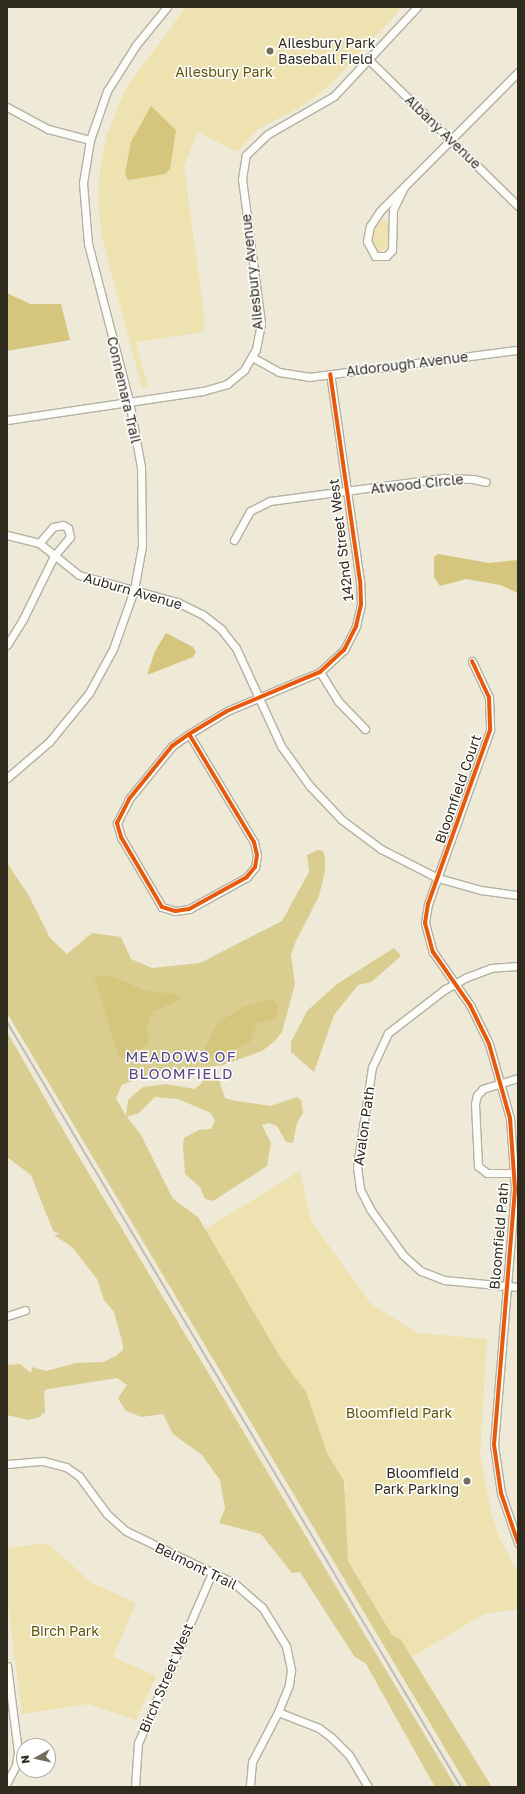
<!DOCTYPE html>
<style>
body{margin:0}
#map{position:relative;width:525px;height:1794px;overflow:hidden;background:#eeead7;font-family:"Golos Text",sans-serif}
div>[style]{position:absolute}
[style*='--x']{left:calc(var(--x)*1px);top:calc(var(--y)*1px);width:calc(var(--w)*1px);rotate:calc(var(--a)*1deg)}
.green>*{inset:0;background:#ede2b0}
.forest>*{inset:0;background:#dacd90}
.water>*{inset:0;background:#d6c57d}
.roads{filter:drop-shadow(1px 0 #b4b1a2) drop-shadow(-1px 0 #b4b1a2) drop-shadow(0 1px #b4b1a2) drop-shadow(0 -1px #b4b1a2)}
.minor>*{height:7px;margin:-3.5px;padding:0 3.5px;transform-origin:3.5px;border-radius:3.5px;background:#fcfcf9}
.rail>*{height:2px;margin:-1px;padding:0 1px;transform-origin:1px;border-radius:1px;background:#bebdb8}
.cycleway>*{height:4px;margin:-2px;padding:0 2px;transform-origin:2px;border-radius:2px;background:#e8590c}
.dots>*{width:11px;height:11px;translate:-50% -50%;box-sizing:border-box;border:2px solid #fff;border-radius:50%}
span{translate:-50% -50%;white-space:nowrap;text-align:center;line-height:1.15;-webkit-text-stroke:3px #fff;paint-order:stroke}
.poi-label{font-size:14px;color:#2f2c1f}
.left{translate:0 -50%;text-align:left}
.right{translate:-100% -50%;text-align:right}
.park-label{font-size:14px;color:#625307}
.street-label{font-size:14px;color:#2f2c1f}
.neighbourhood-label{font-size:15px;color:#554684;letter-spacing:1px}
.frame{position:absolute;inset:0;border:8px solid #2f2c1f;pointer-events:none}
.north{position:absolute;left:16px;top:1738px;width:40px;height:40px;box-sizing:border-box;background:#fff;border:1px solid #acaba5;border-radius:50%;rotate:262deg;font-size:11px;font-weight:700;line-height:16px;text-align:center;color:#2f2c1f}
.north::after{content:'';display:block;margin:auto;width:14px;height:18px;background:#726e5f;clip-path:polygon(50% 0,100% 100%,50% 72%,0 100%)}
</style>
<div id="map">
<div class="green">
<i style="clip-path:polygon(186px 7px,397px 7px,400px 10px,328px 87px,299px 108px,256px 130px,238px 152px,197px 132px,184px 167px,205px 321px,203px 332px,136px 342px,148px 387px,142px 388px,102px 238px,98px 203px,100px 169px,107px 135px,126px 88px)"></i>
<i style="clip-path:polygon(385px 220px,388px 224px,388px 247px,380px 252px,373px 246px,373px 235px,379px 221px)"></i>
<i style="clip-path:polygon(300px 1171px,311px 1221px,371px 1304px,418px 1333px,487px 1339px,480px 1453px,491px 1513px,500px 1539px,518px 1573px,518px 1609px,484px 1614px,407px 1660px,317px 1508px,348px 1489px,197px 1234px)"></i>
<i style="clip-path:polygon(47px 1543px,92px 1583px,136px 1603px,113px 1657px,156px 1676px,136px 1720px,88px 1704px,22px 1714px,7px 1597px,7px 1548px)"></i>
</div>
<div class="forest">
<i style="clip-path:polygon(318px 850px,323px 851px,325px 857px,325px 871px,319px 896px,296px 941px,291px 955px,295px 984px,282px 1032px,275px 1041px,262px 1051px,223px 1065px,150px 1074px,122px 1085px,116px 1098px,126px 1116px,128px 1100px,143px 1087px,167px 1084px,194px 1089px,201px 1084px,206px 1073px,218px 1077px,225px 1098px,236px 1101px,271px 1106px,297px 1097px,301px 1100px,303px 1113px,297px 1123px,293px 1143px,286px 1142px,277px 1126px,269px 1123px,262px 1125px,271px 1143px,267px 1166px,213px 1201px,205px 1199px,200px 1187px,185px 1174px,183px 1146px,184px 1138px,199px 1130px,211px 1129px,215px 1121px,211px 1113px,178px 1099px,155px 1097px,139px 1113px,127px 1117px,141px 1135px,173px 1199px,198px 1217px,280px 1357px,306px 1392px,327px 1453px,344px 1481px,348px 1561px,392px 1635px,401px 1640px,492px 1787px,468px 1787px,7px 1013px,7px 863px,29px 896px,50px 938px,67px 954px,92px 933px,121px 937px,131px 959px,152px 968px,200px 963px,282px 921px,309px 872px,307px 855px)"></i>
<i style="clip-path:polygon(394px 948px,401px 956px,371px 982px,358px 985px,334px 1015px,314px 1072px,291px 1052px,291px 1042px,307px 1011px,337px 984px)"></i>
<i style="clip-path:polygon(7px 1032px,73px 1147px,456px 1787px,435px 1787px,366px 1664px,354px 1656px,300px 1572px,292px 1573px,261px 1534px,219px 1523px,225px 1508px,220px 1480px,202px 1455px,173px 1434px,163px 1414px,141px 1417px,125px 1410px,118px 1398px,127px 1385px,117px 1378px,48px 1389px,44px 1391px,45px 1412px,39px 1417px,28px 1420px,7px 1415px,7px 1365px,20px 1364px,31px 1373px,32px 1367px,46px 1371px,76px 1363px,103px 1362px,116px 1356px,123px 1350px,123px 1345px,114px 1312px,104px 1300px,97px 1279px,72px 1247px,54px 1235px,60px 1234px,53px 1231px,31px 1175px,7px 1157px)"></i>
</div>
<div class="water">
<i style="clip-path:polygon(151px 106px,176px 130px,170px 169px,165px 174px,128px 180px,125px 174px,131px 142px)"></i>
<i style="clip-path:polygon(7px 293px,30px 304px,61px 304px,70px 340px,7px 351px)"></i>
<i style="clip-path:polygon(438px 554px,489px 563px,518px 560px,518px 593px,500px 585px,466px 579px,440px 586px,434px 577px,434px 557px)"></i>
<i style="clip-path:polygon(166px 633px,193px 647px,196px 652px,193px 657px,147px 675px,155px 651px)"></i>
<i style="clip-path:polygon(94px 975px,114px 977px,146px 991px,177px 994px,181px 1000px,152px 1012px,147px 1027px,149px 1043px,137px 1053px,119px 1059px)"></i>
<i style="clip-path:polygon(272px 999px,279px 1006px,277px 1017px,257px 1024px,250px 1042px,219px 1058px,205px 1055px,204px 1050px,217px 1023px,243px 1007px)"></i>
</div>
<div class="roads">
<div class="minor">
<i style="--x:368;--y:59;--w:210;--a:44.4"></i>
<i style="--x:7;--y:107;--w:47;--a:28.2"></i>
<i style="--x:48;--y:129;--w:43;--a:14.7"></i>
<i style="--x:404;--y:187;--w:25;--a:116"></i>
<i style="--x:393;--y:210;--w:40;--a:91.4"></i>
<i style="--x:392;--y:250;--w:8;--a:135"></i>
<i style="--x:386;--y:256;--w:11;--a:180"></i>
<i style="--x:375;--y:256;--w:17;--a:-118"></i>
<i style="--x:367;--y:241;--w:15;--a:-79"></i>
<i style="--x:370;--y:226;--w:18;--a:-56"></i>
<i style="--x:380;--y:211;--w:196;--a:-45.2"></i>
<i style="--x:252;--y:357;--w:31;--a:29"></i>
<i style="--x:279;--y:372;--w:30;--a:9"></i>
<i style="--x:309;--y:377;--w:211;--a:-7.4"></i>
<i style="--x:7;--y:420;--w:198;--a:-8.4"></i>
<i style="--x:203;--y:391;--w:25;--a:-16"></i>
<i style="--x:227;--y:384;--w:22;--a:-39"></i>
<i style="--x:244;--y:370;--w:24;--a:-60"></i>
<i style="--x:256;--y:349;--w:26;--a:-79"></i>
<i style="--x:261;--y:323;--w:145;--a:-97.5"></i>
<i style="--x:242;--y:179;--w:24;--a:-81"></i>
<i style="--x:246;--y:155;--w:30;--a:-44"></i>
<i style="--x:268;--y:134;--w:76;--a:-29.9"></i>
<i style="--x:334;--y:96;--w:122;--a:-47"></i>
<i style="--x:7;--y:535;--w:33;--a:14"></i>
<i style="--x:39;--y:543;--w:51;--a:38.7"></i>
<i style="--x:79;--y:575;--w:102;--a:15.4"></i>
<i style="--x:177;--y:602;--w:28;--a:26"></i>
<i style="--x:202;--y:614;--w:24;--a:38"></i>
<i style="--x:221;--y:629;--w:24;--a:52"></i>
<i style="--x:236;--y:648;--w:108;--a:65.3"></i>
<i style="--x:281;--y:746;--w:48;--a:54.3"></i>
<i style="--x:309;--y:785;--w:48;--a:46.7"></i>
<i style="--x:342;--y:820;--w:49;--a:36.6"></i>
<i style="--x:381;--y:849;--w:64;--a:27"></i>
<i style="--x:438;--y:878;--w:45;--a:15.6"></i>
<i style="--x:481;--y:890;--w:37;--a:8"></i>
<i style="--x:234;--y:540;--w:33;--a:-61"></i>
<i style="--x:250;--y:511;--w:22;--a:-27"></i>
<i style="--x:270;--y:501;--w:175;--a:-7.6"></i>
<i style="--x:443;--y:478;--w:30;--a:2"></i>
<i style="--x:473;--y:479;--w:13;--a:13"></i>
<i style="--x:7;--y:645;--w:31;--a:-58"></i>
<i style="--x:23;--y:619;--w:70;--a:-63.8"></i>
<i style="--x:54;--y:556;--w:25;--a:-50"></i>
<i style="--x:70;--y:537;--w:9;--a:-103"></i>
<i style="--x:68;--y:528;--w:6;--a:-149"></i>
<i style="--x:63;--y:525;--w:10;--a:169"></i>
<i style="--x:53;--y:527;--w:21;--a:131"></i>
<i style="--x:472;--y:661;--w:40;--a:65"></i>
<i style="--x:489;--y:697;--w:33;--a:88"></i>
<i style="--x:490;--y:730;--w:185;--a:109.6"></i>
<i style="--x:428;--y:904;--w:19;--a:99"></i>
<i style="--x:425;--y:923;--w:30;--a:75"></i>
<i style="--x:433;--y:952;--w:65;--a:55.1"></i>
<i style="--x:470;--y:1005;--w:43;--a:64"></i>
<i style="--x:489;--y:1044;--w:77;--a:74.2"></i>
<i style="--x:510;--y:1118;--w:71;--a:86"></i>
<i style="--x:515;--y:1189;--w:257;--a:94.7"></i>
<i style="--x:494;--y:1445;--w:49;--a:81.7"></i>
<i style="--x:501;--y:1493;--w:53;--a:71.2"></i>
<i style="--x:320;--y:672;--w:34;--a:58"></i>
<i style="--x:338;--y:701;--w:39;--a:46"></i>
<i style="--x:189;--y:734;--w:126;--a:59"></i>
<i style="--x:254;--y:842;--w:13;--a:77"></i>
<i style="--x:257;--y:855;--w:12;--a:99"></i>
<i style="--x:255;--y:867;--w:13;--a:129"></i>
<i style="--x:247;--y:877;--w:66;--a:151.1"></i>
<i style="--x:189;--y:909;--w:14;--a:172"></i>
<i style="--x:175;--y:911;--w:14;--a:-163"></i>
<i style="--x:162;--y:907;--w:81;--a:-120.4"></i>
<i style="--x:121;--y:837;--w:15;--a:-106"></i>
<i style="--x:117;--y:823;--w:27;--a:-63"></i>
<i style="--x:129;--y:799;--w:68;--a:-50.9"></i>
<i style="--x:172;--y:746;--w:21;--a:-35"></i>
<i style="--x:189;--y:734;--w:44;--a:-31.2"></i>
<i style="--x:227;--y:711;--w:101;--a:-22.8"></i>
<i style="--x:320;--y:672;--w:33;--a:-43"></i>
<i style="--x:344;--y:650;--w:27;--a:-63"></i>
<i style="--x:356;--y:626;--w:23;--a:-77"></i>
<i style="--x:361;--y:604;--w:23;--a:-92"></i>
<i style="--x:360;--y:581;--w:209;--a:-98.2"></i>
<i style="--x:7;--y:778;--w:55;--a:-40.6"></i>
<i style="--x:49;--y:742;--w:63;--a:-50.8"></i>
<i style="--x:89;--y:693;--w:50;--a:-61.4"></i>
<i style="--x:113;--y:649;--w:63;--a:-70.4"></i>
<i style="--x:134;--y:590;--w:45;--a:-79.7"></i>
<i style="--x:142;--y:546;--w:79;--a:-90.7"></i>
<i style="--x:141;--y:467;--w:67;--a:-100.3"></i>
<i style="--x:129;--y:401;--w:162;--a:-104.6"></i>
<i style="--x:88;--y:244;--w:61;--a:-94.7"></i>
<i style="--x:83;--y:183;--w:44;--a:-80.8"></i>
<i style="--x:90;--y:140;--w:52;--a:-70.9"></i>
<i style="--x:107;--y:91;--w:54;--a:-57.8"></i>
<i style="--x:136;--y:45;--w:49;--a:-50.8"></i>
<i style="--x:518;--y:966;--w:27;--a:176"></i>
<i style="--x:491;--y:968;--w:26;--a:159"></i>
<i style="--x:467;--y:977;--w:25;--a:151"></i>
<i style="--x:445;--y:989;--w:72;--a:142.3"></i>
<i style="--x:388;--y:1033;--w:38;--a:115"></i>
<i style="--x:372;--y:1067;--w:101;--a:98.5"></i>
<i style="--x:357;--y:1167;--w:22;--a:82"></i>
<i style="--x:360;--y:1189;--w:22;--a:63"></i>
<i style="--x:370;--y:1209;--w:57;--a:54.3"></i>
<i style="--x:403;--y:1255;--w:24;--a:42"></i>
<i style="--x:421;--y:1271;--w:25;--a:21"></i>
<i style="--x:444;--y:1280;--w:74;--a:5.4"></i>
<i style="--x:518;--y:1078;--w:37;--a:163"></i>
<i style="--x:483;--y:1089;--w:8;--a:135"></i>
<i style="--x:477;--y:1095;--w:9;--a:103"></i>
<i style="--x:475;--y:1104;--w:62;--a:87.2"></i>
<i style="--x:478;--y:1166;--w:11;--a:38"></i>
<i style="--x:487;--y:1173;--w:31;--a:0"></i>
<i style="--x:7;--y:1316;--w:19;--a:-18"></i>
<i style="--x:7;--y:1464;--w:36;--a:-5"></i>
<i style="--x:43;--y:1461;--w:24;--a:15"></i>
<i style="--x:66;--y:1467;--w:16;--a:35"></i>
<i style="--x:79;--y:1476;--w:47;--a:53.6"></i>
<i style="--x:107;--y:1514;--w:25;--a:42"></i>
<i style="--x:126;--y:1531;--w:120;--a:25.7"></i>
<i style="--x:234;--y:1583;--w:37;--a:41"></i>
<i style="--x:262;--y:1607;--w:46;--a:58.4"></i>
<i style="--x:286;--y:1646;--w:25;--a:78"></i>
<i style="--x:291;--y:1670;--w:15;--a:98"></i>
<i style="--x:289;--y:1685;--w:29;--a:112"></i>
<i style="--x:278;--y:1712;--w:56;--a:117.5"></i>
<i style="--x:252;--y:1762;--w:25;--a:95"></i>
<i style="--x:7;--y:1666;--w:87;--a:82.7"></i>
<i style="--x:18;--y:1752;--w:13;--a:99"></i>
<i style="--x:16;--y:1765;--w:20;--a:117"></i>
<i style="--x:278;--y:1712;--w:44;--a:21.3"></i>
<i style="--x:319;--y:1728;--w:16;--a:38"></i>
<i style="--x:332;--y:1738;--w:24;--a:45"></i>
<i style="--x:349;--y:1755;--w:37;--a:59"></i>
<i style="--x:135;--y:1787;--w:44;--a:-86.1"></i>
<i style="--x:138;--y:1743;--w:185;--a:-66.5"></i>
</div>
</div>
<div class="rail">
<i style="--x:7;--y:1022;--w:890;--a:59.31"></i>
</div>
<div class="cycleway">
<i style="--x:472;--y:661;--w:40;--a:65"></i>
<i style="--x:489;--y:697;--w:33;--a:88"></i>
<i style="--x:490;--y:730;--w:185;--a:109.6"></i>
<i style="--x:428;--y:904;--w:19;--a:99"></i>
<i style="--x:425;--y:923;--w:30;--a:75"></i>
<i style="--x:433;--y:952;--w:65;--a:55.1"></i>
<i style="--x:470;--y:1005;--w:43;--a:64"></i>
<i style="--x:489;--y:1044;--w:77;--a:74.2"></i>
<i style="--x:510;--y:1118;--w:71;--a:86"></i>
<i style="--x:515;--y:1189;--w:257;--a:94.7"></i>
<i style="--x:494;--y:1445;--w:49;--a:81.7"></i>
<i style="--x:501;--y:1493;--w:53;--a:71.2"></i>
<i style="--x:189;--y:734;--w:126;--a:59"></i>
<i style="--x:254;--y:842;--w:13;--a:77"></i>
<i style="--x:257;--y:855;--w:12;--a:99"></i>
<i style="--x:255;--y:867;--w:13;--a:129"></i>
<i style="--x:247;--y:877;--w:66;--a:151.1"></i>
<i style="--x:189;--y:909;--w:14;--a:172"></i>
<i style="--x:175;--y:911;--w:14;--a:-163"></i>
<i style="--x:162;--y:907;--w:81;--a:-120.4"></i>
<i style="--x:121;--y:837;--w:15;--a:-106"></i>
<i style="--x:117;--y:823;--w:27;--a:-63"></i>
<i style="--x:129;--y:799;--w:68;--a:-50.9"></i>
<i style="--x:172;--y:746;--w:21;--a:-35"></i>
<i style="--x:189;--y:734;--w:44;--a:-31.2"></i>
<i style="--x:227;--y:711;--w:101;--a:-22.8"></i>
<i style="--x:320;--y:672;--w:33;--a:-43"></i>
<i style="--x:344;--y:650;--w:27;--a:-63"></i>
<i style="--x:356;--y:626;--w:23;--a:-77"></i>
<i style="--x:361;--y:604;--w:23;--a:-92"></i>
<i style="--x:360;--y:581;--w:209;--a:-98.2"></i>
</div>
<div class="dots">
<i style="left:270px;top:51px;background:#726e5f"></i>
<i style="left:467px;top:1481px;background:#726e5f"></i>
</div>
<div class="poi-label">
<span class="left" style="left:278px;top:51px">Ailesbury Park<br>Baseball Field</span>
<span class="right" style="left:459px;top:1481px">Bloomfield<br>Park Parking</span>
</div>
<div class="park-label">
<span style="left:224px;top:72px">Ailesbury Park</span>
<span style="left:399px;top:1413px">Bloomfield Park</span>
<span style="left:65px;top:1631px">Birch Park</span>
</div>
<div class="street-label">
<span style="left:443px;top:132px;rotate:44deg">Albany Avenue</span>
<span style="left:252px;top:272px;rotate:-96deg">Ailesbury Avenue</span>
<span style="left:407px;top:364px;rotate:-7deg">Aldorough Avenue</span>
<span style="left:124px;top:390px;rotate:77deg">Connemara Trail</span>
<span style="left:417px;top:484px;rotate:-6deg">Atwood Circle</span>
<span style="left:341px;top:540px;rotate:-97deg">142nd Street West</span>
<span style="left:133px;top:591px;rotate:16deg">Auburn Avenue</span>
<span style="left:458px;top:789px;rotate:-71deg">Bloomfield Court</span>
<span style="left:364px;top:1126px;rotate:-82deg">Avalon Path</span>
<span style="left:499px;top:1236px;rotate:-85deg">Bloomfield Path</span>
<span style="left:196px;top:1566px;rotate:26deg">Belmont Trail</span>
<span style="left:166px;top:1678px;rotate:-67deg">Birch Street West</span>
</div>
<div class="neighbourhood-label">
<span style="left:181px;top:1065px">MEADOWS OF<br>BLOOMFIELD</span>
</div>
<div class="frame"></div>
<div class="north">N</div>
</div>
